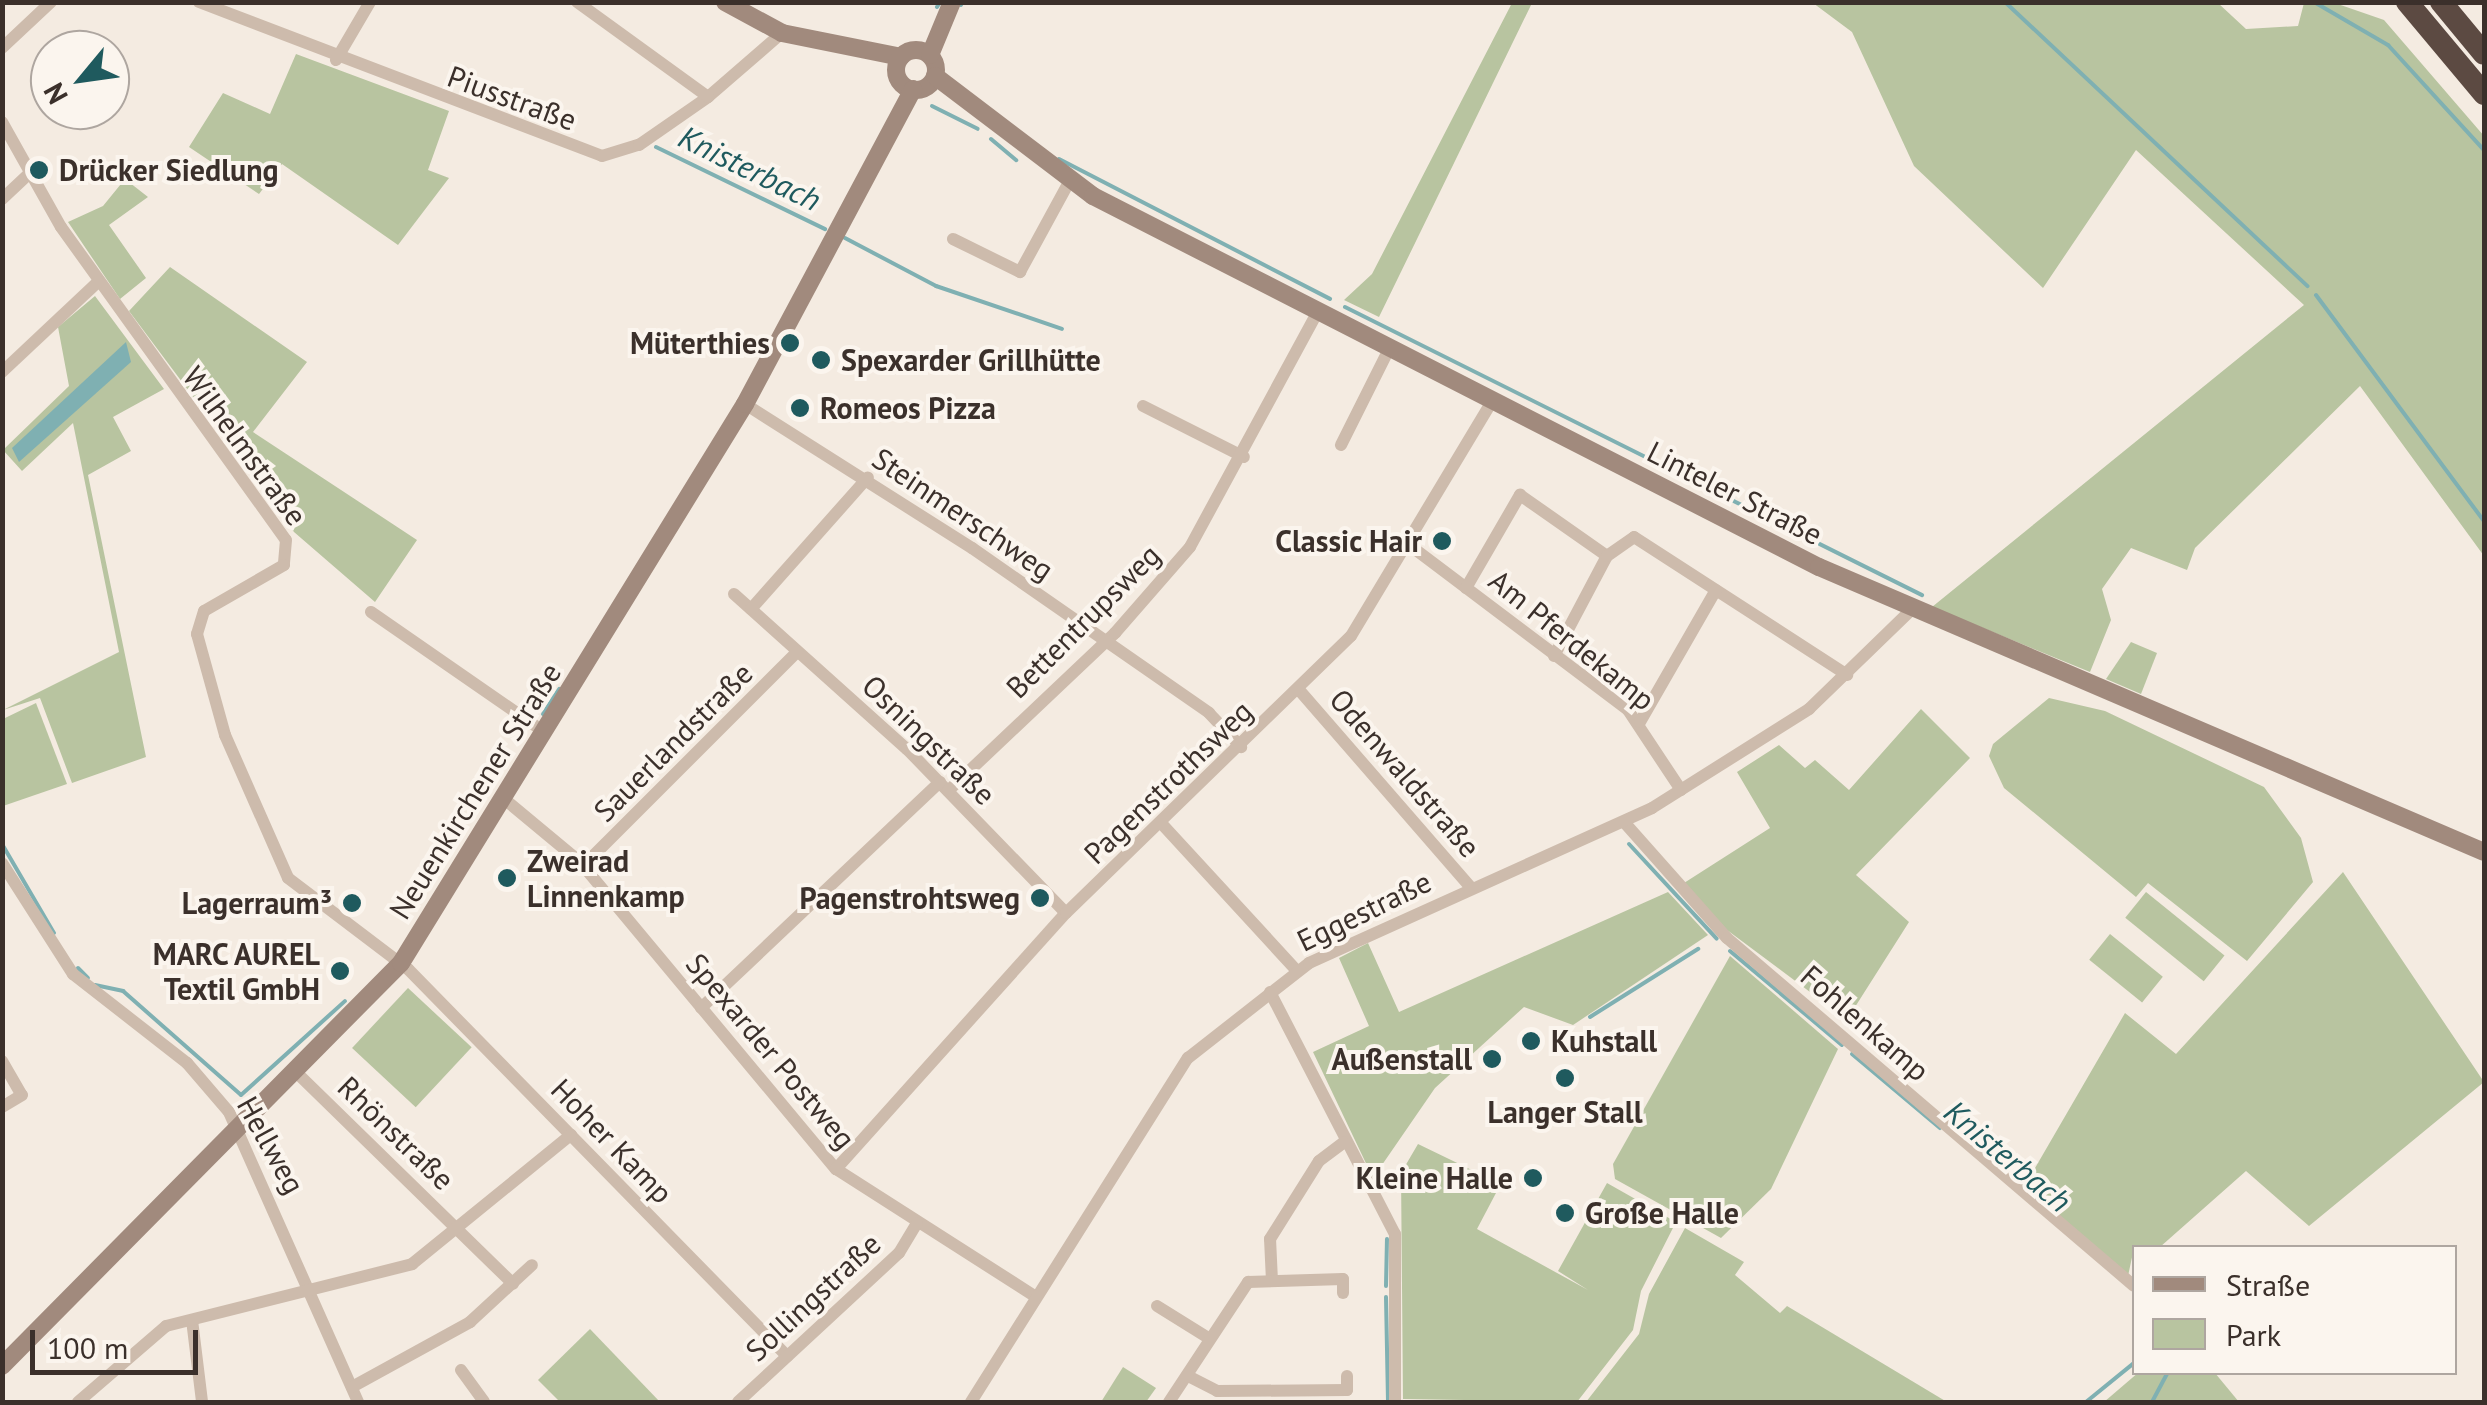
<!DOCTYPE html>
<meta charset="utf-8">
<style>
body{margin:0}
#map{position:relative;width:2487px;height:1405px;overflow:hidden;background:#f4ebe1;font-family:"PT Sans",sans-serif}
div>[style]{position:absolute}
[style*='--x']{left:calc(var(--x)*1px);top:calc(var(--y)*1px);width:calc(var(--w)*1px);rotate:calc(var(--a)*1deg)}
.green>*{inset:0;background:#b8c4a0;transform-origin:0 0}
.water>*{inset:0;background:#7fb0b2}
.stream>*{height:4px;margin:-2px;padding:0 2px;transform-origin:2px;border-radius:2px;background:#7fb0b2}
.street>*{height:12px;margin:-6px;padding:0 6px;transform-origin:6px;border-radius:6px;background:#cdbbac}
.secondary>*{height:18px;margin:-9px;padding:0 9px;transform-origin:9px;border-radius:9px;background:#a18a7d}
.secondary>.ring{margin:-9px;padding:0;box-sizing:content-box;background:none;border:18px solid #a18a7d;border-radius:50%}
.highway>*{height:22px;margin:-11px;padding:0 11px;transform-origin:11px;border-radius:11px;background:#5c4a42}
.dots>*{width:28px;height:28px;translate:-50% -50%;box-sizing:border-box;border:5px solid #fbf5ee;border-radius:50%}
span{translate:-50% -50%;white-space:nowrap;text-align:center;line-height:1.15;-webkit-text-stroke:8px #fbf5ee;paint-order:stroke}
.street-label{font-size:30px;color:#3b302b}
.poi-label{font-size:30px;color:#3b302b;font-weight:700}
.left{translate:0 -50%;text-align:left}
.right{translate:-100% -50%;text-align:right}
.water-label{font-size:32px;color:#1f5a5e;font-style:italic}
.frame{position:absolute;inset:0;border:5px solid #3b302b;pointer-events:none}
.legend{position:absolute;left:2132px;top:1245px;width:325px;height:130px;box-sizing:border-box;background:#fbf5ee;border:2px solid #aea6a0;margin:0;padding:12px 18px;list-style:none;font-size:30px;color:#3b302b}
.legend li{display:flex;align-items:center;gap:20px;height:50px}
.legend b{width:50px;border:2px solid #aea6a0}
.north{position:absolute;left:30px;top:30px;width:100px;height:100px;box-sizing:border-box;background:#fbf5ee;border:2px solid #aea6a0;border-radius:50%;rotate:241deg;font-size:28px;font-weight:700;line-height:40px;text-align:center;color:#3b302b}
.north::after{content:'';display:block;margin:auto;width:35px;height:45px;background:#1f5a5e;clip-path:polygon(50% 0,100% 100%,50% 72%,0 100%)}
.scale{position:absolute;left:30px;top:1330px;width:168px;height:45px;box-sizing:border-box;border:5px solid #3b302b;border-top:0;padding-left:12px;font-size:30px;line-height:35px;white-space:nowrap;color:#3b302b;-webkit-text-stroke:8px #fbf5ee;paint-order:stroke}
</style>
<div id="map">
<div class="green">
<i style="clip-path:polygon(2332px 2px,2384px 20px,2484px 136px,2484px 556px,2360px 386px,2195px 548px,2187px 570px,2131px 548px,2102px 589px,2111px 620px,2090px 672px,1932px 607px,2304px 305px,2136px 150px,2043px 288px,1914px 166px,1852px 32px,1813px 3px,2218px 3px,2246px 29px,2298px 26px,2304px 3px)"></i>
<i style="clip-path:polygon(1512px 3px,1532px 3px,1379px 317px,1344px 300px,1372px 274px)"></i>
<i style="clip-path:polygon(296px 54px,449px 111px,428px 170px,449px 178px,398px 245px,282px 164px,259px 194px,189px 147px,223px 93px,270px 114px)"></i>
<i style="clip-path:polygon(125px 179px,148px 197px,109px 225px,146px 278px,120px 299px,68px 222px,103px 206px)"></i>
<i style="clip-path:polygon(170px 267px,307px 362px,253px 432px,417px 540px,375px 602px,294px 532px,129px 311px)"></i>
<i style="clip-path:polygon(95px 296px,164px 389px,113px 417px,131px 451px,88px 475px,146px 757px,72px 783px,40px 698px,3px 710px,119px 652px,73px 423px,22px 471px,3px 450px,69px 386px,58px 327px)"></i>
<i style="clip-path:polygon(2131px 642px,2157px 653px,2141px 694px,2106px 679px)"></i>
<i style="clip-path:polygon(2049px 698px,2105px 711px,2264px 787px,2301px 838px,2313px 882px,2247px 961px,2148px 883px,2136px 897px,2004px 788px,1989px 756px,1993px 744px)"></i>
<i style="clip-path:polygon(36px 703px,67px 784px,3px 806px,3px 719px)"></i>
<i style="clip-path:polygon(1921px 709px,1970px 758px,1856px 875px,1909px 922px,1855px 1007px,1814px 995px,1727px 930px,1684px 883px,1770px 828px,1737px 772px,1779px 745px,1805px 768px,1815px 760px,1849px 790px)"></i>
<i style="clip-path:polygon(2343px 872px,2484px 1082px,2309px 1226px,2246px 1171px,2160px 1247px,2134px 1248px,2128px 1276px,2024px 1187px,2125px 1013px,2176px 1054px)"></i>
<i style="clip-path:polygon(1668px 892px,1708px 935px,1573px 1025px,1524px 1007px,1435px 1088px,1373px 1178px,1313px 1052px,1369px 1026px,1339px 958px,1368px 943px,1399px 1012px)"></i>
<i style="left:2146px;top:892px;width:101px;height:33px;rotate:39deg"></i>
<i style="left:2110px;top:934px;width:68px;height:33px;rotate:39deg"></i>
<i style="clip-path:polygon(1730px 956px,1838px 1049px,1771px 1189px,1721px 1238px,1615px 1179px,1613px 1164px)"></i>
<i style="left:408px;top:988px;width:87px;height:82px;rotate:43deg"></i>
<i style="clip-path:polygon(1418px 1144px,1480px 1174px,1476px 1183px,1496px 1193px,1477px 1229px,1588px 1290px,1558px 1271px,1607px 1183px,1676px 1222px,1641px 1291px,1633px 1330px,1577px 1402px,1403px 1399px,1401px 1173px)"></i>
<i style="clip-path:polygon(1685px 1228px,1744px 1262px,1735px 1275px,1780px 1313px,1787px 1306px,1947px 1402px,1586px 1402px,1639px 1334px,1649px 1294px)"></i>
<i style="clip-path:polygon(590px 1329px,660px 1402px,560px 1402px,538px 1380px)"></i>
<i style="clip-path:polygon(1123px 1367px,1156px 1388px,1146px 1402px,1101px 1402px)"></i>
<i style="clip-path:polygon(2139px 1372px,2215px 1373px,2239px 1402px,2104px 1402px)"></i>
</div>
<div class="water">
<i style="clip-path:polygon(126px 342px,131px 362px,19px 462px,12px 448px)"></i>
</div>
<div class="stream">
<i style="--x:2005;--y:2;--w:415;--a:43.2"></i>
<i style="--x:2314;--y:2;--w:86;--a:30.2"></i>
<i style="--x:2388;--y:45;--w:142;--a:47.6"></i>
<i style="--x:2484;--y:2;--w:1;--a:90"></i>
<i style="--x:961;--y:5;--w:3;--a:-72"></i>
<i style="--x:937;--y:7;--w:6;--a:-59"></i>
<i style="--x:932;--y:106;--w:51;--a:26.6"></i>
<i style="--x:991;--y:139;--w:33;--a:40"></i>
<i style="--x:656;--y:147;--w:188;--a:25.9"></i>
<i style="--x:1059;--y:159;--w:305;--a:27.3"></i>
<i style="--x:845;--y:238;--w:103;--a:27.8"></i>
<i style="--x:936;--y:286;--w:133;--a:18.8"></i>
<i style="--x:2316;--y:295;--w:282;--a:53.4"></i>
<i style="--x:1345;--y:307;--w:645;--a:26.53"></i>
<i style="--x:543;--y:714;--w:30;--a:-57"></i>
<i style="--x:2;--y:844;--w:103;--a:59.7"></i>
<i style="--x:1629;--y:844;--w:129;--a:47.2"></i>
<i style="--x:1730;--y:951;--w:146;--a:40"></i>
<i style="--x:78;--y:968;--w:14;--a:45"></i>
<i style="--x:95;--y:985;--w:29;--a:12"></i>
<i style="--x:123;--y:991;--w:157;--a:41.4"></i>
<i style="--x:241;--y:1095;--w:140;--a:-42.1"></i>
<i style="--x:1590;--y:1017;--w:128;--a:-32.2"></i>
<i style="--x:1852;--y:1054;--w:115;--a:40.1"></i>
<i style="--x:1386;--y:1286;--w:47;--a:-88.8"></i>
<i style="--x:1386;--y:1297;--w:105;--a:88.9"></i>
<i style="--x:2086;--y:1402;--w:62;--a:-39.1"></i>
<i style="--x:2152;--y:1402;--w:34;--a:-62"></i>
</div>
<div class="street">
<i style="--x:199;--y:2;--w:431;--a:20.9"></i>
<i style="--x:602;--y:156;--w:39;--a:-17"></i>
<i style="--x:639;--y:145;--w:84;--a:-34.8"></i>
<i style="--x:708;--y:97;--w:98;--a:-40.9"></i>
<i style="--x:577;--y:2;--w:162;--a:35.9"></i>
<i style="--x:2;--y:48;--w:67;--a:-43.2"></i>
<i style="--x:336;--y:60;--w:67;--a:-59.6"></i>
<i style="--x:2;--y:122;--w:120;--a:60.7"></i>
<i style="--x:61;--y:227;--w:385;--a:54.3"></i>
<i style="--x:286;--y:540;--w:25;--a:95"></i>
<i style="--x:284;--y:565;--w:92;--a:150.1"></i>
<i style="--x:204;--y:611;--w:24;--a:107"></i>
<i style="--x:197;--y:634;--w:105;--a:74.5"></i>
<i style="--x:225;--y:735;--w:156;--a:66.2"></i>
<i style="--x:288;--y:878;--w:151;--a:37.2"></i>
<i style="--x:408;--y:969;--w:542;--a:45.6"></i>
<i style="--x:2;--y:199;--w:40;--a:-43"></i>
<i style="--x:953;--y:239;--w:75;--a:26.2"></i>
<i style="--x:1020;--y:272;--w:102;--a:-61.4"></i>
<i style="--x:2;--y:372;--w:132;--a:-43.2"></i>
<i style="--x:745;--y:404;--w:269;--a:32.4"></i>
<i style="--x:972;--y:548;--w:289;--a:34.8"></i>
<i style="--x:1209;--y:713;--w:47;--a:46.7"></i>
<i style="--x:1143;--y:406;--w:113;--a:26.8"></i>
<i style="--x:1341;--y:445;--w:110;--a:-63.4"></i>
<i style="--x:1412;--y:547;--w:271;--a:37"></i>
<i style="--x:1628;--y:710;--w:96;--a:56.5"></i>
<i style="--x:1466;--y:588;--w:108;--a:-59.9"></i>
<i style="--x:1520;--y:495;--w:106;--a:35"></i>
<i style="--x:734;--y:594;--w:232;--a:41.9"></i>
<i style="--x:907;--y:749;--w:228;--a:45.9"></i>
<i style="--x:751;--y:609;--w:176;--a:-48.4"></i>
<i style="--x:371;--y:612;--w:211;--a:34.7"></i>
<i style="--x:1554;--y:656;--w:113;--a:-62.1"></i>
<i style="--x:1607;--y:556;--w:33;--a:-35"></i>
<i style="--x:1634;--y:537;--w:254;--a:32.9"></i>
<i style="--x:1300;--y:691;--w:261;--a:49"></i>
<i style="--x:1640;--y:722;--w:152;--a:-60.1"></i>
<i style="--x:948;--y:791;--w:230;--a:-43.4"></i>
<i style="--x:1115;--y:633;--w:114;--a:-48.9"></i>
<i style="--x:1190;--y:547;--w:268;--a:-61.5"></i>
<i style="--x:503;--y:798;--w:100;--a:39.7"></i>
<i style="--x:580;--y:862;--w:400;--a:50.2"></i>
<i style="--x:836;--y:1169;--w:237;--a:32.6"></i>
<i style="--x:1624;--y:822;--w:155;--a:48.4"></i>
<i style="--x:1727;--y:938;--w:535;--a:40.53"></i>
<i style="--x:1161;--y:823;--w:201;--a:47.4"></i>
<i style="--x:2;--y:863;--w:132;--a:57.4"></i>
<i style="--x:73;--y:974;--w:145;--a:38"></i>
<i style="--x:187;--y:1063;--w:65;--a:49.4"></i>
<i style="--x:229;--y:1112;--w:317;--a:66"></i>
<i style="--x:583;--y:866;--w:303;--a:-45"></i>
<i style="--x:1270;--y:992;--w:272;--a:62.7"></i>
<i style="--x:1395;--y:1234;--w:168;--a:90"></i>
<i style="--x:701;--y:1008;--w:329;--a:-43.4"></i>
<i style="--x:2;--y:1061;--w:39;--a:60"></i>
<i style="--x:22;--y:1095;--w:23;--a:149"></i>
<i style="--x:299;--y:1075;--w:299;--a:44.3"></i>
<i style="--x:836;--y:1169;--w:344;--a:-48.1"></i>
<i style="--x:1066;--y:913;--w:397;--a:-44.2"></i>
<i style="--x:1351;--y:636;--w:274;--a:-59"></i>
<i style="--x:1272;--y:1281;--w:42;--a:-92.7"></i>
<i style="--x:1270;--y:1239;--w:92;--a:-57.9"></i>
<i style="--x:1319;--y:1161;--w:31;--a:-37"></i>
<i style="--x:1157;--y:1306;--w:62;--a:31.9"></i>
<i style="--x:192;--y:1320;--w:83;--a:83"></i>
<i style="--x:461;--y:1370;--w:39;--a:54"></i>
<i style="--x:1188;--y:1376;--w:33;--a:27"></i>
<i style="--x:1217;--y:1391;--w:130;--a:-0.4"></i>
<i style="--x:1347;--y:1390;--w:14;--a:-90"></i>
<i style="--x:352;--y:1387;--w:135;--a:-28.8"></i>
<i style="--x:470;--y:1322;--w:84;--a:-42.6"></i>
<i style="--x:78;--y:1402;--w:116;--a:-40.8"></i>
<i style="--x:166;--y:1326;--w:254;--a:-14.1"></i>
<i style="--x:412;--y:1264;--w:205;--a:-39.1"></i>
<i style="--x:738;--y:1402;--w:219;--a:-42.8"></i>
<i style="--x:899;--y:1253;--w:35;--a:-59"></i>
<i style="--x:971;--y:1402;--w:407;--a:-57.8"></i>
<i style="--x:1188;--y:1058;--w:154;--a:-38.1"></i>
<i style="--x:1309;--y:963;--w:376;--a:-24.3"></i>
<i style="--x:1652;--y:808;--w:186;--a:-32.2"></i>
<i style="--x:1809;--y:709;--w:142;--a:-44.1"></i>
<i style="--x:1169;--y:1402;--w:144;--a:-56.6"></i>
<i style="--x:1248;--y:1282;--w:95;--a:-1.8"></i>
<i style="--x:1343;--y:1279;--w:14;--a:90"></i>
</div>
<div class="secondary">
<i style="--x:725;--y:2;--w:65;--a:28.5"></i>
<i style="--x:782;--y:33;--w:121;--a:11.4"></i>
<i class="ring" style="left:896px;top:50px;width:22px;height:22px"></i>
<i style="--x:930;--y:55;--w:57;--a:-67.5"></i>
<i style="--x:935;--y:76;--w:198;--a:37.2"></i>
<i style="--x:1093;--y:196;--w:815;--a:27.07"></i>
<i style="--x:1819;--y:567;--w:723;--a:23.2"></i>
<i style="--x:2;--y:1366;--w:567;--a:-45.29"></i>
<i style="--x:401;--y:963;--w:656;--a:-58.39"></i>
<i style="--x:745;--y:404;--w:357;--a:-61.9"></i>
</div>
<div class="highway">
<i style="--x:2407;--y:2;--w:120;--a:50.1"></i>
<i style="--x:2441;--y:2;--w:67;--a:50.4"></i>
</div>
<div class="dots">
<i style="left:39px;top:170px;background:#1f5a5e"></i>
<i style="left:790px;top:343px;background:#1f5a5e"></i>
<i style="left:821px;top:360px;background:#1f5a5e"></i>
<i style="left:800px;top:408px;background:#1f5a5e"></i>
<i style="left:1442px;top:541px;background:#1f5a5e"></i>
<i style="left:507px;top:878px;background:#1f5a5e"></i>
<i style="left:1040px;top:898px;background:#1f5a5e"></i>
<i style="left:352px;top:903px;background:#1f5a5e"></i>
<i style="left:340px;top:971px;background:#1f5a5e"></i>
<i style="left:1531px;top:1041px;background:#1f5a5e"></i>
<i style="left:1492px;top:1059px;background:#1f5a5e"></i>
<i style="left:1565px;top:1078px;background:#1f5a5e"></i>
<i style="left:1533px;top:1178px;background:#1f5a5e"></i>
<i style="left:1565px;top:1213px;background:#1f5a5e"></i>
</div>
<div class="street-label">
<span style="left:512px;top:98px;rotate:20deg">Piusstraße</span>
<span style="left:245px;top:446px;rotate:54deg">Wilhelmstraße</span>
<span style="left:1735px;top:493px;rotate:27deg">Linteler Straße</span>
<span style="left:963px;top:514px;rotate:34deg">Steinmerschweg</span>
<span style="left:1083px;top:621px;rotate:-45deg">Bettentrupsweg</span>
<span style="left:1572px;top:640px;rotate:39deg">Am Pferdekamp</span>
<span style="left:929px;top:740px;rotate:44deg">Osningstraße</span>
<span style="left:673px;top:742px;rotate:-45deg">Sauerlandstraße</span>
<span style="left:1405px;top:773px;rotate:49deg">Odenwaldstraße</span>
<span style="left:1168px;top:782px;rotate:-44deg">Pagenstrothsweg</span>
<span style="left:475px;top:791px;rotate:-58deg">Neuenkirchener Straße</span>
<span style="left:1364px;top:911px;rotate:-26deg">Eggestraße</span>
<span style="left:1865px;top:1023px;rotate:41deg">Fohlenkamp</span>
<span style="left:771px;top:1051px;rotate:50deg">Spexarder Postweg</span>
<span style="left:396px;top:1133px;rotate:44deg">Rhönstraße</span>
<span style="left:612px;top:1141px;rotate:46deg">Hoher Kamp</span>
<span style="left:271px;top:1145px;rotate:61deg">Hellweg</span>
<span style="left:813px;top:1297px;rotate:-43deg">Sollingstraße</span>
</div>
<div class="poi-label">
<span class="left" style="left:59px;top:170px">Drücker Siedlung</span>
<span class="right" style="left:770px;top:343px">Müterthies</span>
<span class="left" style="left:841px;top:360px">Spexarder Grillhütte</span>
<span class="left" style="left:820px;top:408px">Romeos Pizza</span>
<span class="right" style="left:1422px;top:541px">Classic Hair</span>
<span class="left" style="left:527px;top:878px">Zweirad<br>Linnenkamp</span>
<span class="right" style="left:1020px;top:898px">Pagenstrohtsweg</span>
<span class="right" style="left:332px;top:903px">Lagerraum³</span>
<span class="right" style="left:320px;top:971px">MARC AUREL<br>Textil GmbH</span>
<span class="left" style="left:1551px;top:1041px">Kuhstall</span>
<span class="right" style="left:1472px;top:1059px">Außenstall</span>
<span style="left:1565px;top:1112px">Langer Stall</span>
<span class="right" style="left:1513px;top:1178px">Kleine Halle</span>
<span class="left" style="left:1585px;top:1213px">Große Halle</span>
</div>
<div class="water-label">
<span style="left:750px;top:168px;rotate:26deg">Knisterbach</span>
<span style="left:2008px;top:1156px;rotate:40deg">Knisterbach</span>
</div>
<div class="frame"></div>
<ul class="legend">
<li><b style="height:12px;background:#a18a7d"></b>Straße</li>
<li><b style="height:28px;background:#b8c4a0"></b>Park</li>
</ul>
<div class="north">N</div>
<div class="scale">100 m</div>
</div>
